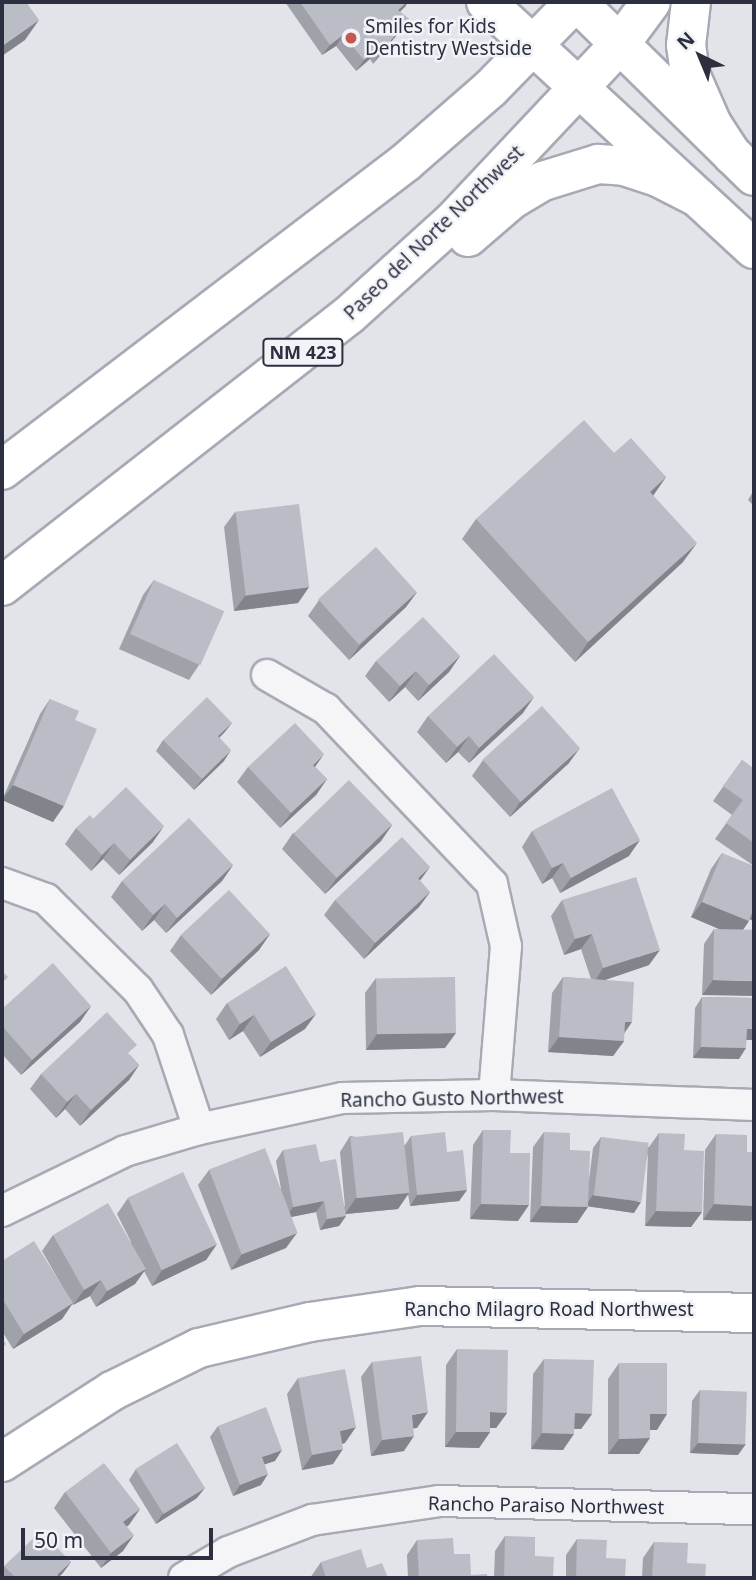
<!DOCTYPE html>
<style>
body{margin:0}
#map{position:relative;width:756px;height:1580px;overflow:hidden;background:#e2e4ea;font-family:"Noto Sans",sans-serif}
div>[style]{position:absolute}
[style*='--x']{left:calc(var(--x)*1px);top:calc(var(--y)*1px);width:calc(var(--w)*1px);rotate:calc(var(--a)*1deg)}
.roads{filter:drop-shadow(2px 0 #a7aab4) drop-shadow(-2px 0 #a7aab4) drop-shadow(0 2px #a7aab4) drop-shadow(0 -2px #a7aab4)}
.street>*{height:30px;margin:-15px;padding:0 15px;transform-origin:15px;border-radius:15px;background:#f5f5f8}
.secondary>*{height:38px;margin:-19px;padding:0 19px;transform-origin:19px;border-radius:19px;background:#fff}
.primary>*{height:38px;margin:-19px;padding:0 19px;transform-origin:19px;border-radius:19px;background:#fff}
.highway>*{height:38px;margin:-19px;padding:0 19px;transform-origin:19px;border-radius:19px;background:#fff}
.wall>*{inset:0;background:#a0a2aa}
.shaded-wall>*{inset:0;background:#82848b}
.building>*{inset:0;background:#babcc6;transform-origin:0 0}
.dots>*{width:19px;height:19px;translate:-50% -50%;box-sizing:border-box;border:4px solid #f2f3f7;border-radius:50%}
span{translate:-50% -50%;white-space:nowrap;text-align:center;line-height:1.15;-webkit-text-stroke:5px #f2f3f7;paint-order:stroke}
.shield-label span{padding:2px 5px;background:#f2f3f7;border:2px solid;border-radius:5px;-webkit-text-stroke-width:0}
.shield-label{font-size:18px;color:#2b2f40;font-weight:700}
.poi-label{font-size:19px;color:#2b2f40}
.left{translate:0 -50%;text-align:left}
.street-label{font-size:19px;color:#2b2f40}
.frame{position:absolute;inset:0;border:4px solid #2b2f40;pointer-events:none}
.north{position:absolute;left:665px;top:21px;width:70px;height:70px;-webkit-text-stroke:5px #f2f3f7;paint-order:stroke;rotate:317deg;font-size:19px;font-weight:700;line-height:28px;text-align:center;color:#2b2f40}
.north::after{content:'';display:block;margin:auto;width:24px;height:32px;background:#2b2f40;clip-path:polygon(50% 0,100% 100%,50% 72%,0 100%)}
.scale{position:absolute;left:21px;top:1528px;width:192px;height:32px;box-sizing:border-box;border:4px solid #2b2f40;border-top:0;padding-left:9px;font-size:21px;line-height:24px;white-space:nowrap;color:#2b2f40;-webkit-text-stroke:5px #f2f3f7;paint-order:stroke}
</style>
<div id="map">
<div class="roads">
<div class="street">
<i style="--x:267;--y:675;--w:68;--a:30"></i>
<i style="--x:326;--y:709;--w:241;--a:46.5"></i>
<i style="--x:492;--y:884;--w:64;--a:77.3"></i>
<i style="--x:506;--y:946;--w:149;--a:94.6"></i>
<i style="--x:2;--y:883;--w:47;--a:20"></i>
<i style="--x:46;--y:899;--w:129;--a:44.7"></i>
<i style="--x:138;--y:990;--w:54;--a:56.3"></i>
<i style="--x:168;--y:1035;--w:99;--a:71.7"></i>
<i style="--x:2;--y:1211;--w:137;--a:-26"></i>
<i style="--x:125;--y:1151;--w:77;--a:-16.6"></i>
<i style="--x:199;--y:1129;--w:146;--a:-12.2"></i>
<i style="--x:342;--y:1098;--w:152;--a:-1.1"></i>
<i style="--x:494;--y:1095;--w:260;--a:2.2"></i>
<i style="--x:184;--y:1578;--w:51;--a:-30.6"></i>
<i style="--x:228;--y:1552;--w:90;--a:-20.9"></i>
<i style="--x:312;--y:1520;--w:128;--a:-8.5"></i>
<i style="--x:439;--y:1501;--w:315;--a:1.5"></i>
</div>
<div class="secondary">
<i style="--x:486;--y:2;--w:364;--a:42.7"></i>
<i style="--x:577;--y:2;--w:248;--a:44.5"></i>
<i style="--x:2;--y:1462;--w:131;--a:-32.8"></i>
<i style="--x:112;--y:1391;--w:97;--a:-26.3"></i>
<i style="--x:199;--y:1348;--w:114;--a:-13.2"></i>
<i style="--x:310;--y:1322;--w:111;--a:-8.3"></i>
<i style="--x:420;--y:1306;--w:334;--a:1.2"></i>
</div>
<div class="primary">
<i style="--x:468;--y:237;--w:57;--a:-40.7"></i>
<i style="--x:511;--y:200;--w:37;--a:-31"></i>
<i style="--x:543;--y:181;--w:58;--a:-17.2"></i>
<i style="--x:598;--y:164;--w:26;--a:4"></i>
<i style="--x:624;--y:166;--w:36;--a:18"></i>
<i style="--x:658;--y:177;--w:44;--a:27.1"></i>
<i style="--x:2;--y:470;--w:508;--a:-37.32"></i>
<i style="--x:406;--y:162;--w:111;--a:-41"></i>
<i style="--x:490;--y:89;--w:122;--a:-45.7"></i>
<i style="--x:2;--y:586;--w:440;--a:-38"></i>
<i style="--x:349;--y:315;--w:140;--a:-42.1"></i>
<i style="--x:453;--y:221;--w:243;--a:-46.7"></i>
</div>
<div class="highway">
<i style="--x:691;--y:2;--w:43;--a:96.6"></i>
<i style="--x:686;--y:45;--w:29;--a:82"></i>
<i style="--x:690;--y:74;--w:55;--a:66.3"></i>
<i style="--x:712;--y:124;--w:37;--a:57"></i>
<i style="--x:620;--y:44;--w:52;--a:-53.6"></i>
</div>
</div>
<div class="wall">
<i style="clip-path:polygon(285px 2px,408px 2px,400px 12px,409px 19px,373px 64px,370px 59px,356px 71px,336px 46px,322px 55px)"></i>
<i style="clip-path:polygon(614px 453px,666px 477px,653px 495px,683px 562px,575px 662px,462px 539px,476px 519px)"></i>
<i style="clip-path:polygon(754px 490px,754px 506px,748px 500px)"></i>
<i style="clip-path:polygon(235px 512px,309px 587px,298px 603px,234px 611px,224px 527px)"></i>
<i style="clip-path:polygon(154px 580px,199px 665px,189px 680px,119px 649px,143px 595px)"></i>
<i style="clip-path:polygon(417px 592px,406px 607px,349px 660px,308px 616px,319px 600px)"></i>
<i style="clip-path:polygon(460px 656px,449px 672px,418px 701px,405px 687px,389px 702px,365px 676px,376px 661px)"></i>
<i style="clip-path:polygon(50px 699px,75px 720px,53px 822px,2px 800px,40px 714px)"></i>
<i style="clip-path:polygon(523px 713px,469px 763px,458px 752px,446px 763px,417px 732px,428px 716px)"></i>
<i style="clip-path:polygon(232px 723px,219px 738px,224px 761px,194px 790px,156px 751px,163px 740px)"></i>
<i style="clip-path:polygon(483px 760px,569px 763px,510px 817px,472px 776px)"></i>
<i style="clip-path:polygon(742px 760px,754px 769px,754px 866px,715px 839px,732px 815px,713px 801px)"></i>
<i style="clip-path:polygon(248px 767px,315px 767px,327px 779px,316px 795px,280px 828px,237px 782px)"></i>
<i style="clip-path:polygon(93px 819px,153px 842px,119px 875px,103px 859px,91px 871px,65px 844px,76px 828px)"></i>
<i style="clip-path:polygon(392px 825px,381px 841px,325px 894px,282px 849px,293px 833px)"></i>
<i style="clip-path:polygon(532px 831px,629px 856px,560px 893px,552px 878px,542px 884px,522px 847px)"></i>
<i style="clip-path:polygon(722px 853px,750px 919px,743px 930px,754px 930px,702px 995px,704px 944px,714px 929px,719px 929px,691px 917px,711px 869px)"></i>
<i style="clip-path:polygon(233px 865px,222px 881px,166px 933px,154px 920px,142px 931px,111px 897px,122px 881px)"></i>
<i style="clip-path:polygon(430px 892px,419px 907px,364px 959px,324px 915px,335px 900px)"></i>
<i style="clip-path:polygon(562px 900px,649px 965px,605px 980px,624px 1033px,624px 1041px,613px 1056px,548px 1052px,552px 993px,563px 977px,591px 979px,581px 949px,564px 955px,551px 916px)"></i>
<i style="clip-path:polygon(270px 934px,259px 950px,211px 995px,170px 951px,181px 935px)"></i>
<i style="clip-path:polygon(376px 978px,445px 1048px,366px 1050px,365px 993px)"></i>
<i style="clip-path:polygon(702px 997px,754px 998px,754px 1040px,746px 1040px,739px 1059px,693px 1058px,695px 1008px)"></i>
<i style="clip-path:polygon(227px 1003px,305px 1029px,260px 1057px,243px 1031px,229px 1040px,216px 1019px)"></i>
<i style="clip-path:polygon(91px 1006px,80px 1022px,21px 1075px,2px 1054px,2px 1009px)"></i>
<i style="clip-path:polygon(130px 1055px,139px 1065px,129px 1080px,80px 1126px,65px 1109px,56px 1118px,30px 1089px,41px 1074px)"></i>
<i style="clip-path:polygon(483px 1130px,510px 1153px,518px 1221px,470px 1219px,473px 1145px)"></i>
<i style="clip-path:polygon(544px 1132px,570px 1150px,589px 1180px,593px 1148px,601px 1137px,649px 1147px,659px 1133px,684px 1150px,702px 1212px,691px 1227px,645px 1226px,648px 1153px,634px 1213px,588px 1206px,577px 1223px,530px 1222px,533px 1147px)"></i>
<i style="clip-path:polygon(716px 1134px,747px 1152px,751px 1221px,703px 1220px,705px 1150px)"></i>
<i style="clip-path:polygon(350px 1136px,405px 1145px,411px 1136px,447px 1152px,467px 1190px,459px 1201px,410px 1206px,408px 1194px,398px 1209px,346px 1214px,346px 1216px,339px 1226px,320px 1230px,316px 1212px,291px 1217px,286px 1248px,231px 1270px,198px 1185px,209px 1170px,281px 1189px,276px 1161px,283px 1150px,320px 1162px,345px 1207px,340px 1152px)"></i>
<i style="clip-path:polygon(128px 1198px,217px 1244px,206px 1260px,152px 1286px,144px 1271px,135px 1284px,96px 1307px,90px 1296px,73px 1305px,72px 1304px,62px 1319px,13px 1349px,2px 1331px,2px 1261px,62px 1286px,42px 1251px,53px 1235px,131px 1242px,117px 1214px)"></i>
<i style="clip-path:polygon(457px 1349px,507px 1413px,496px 1428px,490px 1428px,490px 1432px,479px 1448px,445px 1447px,446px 1365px)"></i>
<i style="clip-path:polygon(544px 1359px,592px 1414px,581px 1429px,574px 1429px,563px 1450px,531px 1449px,533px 1374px)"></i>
<i style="clip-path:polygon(372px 1362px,417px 1428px,413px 1428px,404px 1451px,371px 1456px,361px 1377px)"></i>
<i style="clip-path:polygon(619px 1363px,657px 1430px,650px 1430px,639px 1454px,608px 1454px,608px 1379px)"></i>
<i style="clip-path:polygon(298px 1378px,345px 1443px,342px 1444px,333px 1464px,302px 1470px,287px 1394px)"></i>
<i style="clip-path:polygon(700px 1390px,738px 1455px,690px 1453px,692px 1401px)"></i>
<i style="clip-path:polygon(218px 1426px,275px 1461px,264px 1464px,261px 1485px,233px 1496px,210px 1437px)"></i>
<i style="clip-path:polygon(136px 1469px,197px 1498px,156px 1524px,129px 1480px)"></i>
<i style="clip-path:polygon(65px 1492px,140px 1509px,127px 1526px,123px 1551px,101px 1568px,54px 1508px)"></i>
<i style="clip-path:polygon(505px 1536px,535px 1556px,553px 1578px,494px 1578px,495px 1551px)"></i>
<i style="clip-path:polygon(577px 1539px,606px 1558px,625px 1578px,566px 1578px,566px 1555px)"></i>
<i style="clip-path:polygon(417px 1540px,454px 1554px,471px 1575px,487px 1578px,408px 1578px,407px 1555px)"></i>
<i style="clip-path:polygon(654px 1542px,687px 1563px,705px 1578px,642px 1578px,643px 1558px)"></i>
<i style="clip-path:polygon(71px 1562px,59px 1577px,61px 1578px,2px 1578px,2px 1568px,4px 1566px)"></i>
<i style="clip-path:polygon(321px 1562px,367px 1568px,388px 1578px,310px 1578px)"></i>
</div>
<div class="shaded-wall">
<i style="clip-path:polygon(407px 2px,408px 2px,405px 7px,390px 21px,398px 10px)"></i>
<i style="clip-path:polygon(409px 19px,401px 30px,373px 64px,380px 53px)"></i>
<i style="clip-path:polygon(39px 20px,25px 40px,2px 56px,2px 46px)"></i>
<i style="clip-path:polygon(343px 35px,336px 46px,322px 55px,330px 45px)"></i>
<i style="clip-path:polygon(377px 49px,370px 59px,356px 71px,364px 60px)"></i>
<i style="clip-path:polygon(666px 477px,653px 496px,650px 492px)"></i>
<i style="clip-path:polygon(697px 543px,683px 562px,575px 662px,588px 642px)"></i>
<i style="clip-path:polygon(309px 587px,298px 603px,234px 611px,245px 596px)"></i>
<i style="clip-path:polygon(417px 592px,406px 607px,349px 660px,360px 645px)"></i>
<i style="clip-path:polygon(460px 656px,449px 672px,418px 701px,429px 685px)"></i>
<i style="clip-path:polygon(416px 671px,405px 687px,389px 702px,400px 686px)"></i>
<i style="clip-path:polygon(534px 697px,523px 713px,469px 763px,479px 748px)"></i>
<i style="clip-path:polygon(232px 723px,224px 733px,210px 747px,218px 736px)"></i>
<i style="clip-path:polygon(469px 736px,458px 752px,446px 763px,457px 747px)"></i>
<i style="clip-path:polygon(580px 748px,569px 763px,510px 817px,520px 802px)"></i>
<i style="clip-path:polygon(231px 750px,224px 761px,194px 790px,202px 779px)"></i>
<i style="clip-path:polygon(324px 754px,313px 770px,313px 765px)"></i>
<i style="clip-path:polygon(327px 779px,316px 795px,280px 828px,291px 813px)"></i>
<i style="clip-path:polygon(13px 785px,64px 806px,53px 822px,2px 800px)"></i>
<i style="clip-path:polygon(392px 825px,381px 841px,325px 894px,336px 879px)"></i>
<i style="clip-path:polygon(164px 826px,153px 842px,119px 875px,130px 860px)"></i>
<i style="clip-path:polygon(640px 840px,629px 856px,560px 893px,571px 878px)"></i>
<i style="clip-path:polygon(114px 843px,103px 859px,91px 871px,102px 855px)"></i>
<i style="clip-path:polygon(563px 863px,552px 878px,542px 884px,552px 868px)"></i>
<i style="clip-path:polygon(233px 865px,222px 881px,166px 933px,177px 918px)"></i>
<i style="clip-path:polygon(430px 867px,419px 882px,418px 878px)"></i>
<i style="clip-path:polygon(430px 892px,419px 907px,364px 959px,375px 943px)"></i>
<i style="clip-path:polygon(702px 902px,749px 921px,738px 937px,691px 917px)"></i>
<i style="clip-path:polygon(165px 904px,154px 920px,142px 931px,153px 915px)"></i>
<i style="clip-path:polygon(754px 906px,754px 921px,746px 918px)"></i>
<i style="clip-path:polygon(270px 934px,259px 950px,211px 995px,222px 979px)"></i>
<i style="clip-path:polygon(592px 934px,581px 949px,564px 955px,575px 939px)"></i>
<i style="clip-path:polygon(660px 950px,649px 965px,593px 984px,603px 968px)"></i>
<i style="clip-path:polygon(713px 980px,754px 981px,754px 996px,702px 995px)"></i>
<i style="clip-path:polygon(91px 1006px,80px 1022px,21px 1075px,32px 1060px)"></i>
<i style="clip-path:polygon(316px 1014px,305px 1029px,260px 1057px,271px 1042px)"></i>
<i style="clip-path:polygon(254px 1015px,243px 1031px,229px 1040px,240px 1024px)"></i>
<i style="clip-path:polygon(625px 1022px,632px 1022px,621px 1038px)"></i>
<i style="clip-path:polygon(747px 1029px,754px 1029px,754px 1040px,739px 1040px)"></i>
<i style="clip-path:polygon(456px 1033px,445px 1048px,366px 1050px,377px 1034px)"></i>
<i style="clip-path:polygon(559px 1037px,624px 1041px,613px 1056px,548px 1052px)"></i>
<i style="clip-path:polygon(701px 1047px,746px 1048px,739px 1059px,693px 1058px)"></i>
<i style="clip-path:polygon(139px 1065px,129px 1080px,80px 1126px,91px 1110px)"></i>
<i style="clip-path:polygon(76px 1094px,65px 1109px,56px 1118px,67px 1102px)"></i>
<i style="clip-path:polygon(467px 1190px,459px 1201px,410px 1206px,417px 1195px)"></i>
<i style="clip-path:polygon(409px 1193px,398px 1209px,345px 1214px,356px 1198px)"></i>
<i style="clip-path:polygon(593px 1195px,641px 1202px,634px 1213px,585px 1206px)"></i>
<i style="clip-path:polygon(324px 1201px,316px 1212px,286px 1218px,293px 1207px)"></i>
<i style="clip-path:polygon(481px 1204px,529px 1205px,518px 1221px,470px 1219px)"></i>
<i style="clip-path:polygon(714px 1204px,754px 1206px,754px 1217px,751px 1221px,703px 1220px)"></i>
<i style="clip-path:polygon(541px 1206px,588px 1207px,577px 1223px,530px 1222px)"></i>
<i style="clip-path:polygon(656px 1211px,702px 1212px,691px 1227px,645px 1226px)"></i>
<i style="clip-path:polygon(346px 1216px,339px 1226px,320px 1230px,327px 1219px)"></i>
<i style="clip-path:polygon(297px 1233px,286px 1248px,231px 1270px,242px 1254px)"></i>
<i style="clip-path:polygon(217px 1244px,206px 1260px,152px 1286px,162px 1270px)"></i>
<i style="clip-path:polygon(146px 1269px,135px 1284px,96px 1307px,107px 1291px)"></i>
<i style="clip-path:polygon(101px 1280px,90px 1296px,73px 1305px,84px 1290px)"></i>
<i style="clip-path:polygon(73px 1303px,62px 1319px,13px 1349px,24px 1334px)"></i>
<i style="clip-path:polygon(428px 1412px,417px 1428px,401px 1430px,412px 1415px)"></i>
<i style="clip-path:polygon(490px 1412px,507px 1413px,496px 1428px,479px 1428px)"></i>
<i style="clip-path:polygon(575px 1413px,592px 1414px,581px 1429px,564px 1428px)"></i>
<i style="clip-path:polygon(650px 1414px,667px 1414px,657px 1430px,639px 1430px)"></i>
<i style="clip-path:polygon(356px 1427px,345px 1443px,329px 1446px,340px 1431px)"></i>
<i style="clip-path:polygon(456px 1432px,490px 1432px,479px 1448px,445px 1447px)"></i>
<i style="clip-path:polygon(542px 1433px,574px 1434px,563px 1450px,531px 1449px)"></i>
<i style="clip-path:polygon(414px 1436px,404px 1451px,371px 1456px,382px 1440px)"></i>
<i style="clip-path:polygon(650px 1438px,639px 1454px,608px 1454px,619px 1439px)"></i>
<i style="clip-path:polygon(698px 1443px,746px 1444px,738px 1455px,690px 1453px)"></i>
<i style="clip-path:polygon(343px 1449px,333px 1464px,302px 1470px,312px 1455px)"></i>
<i style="clip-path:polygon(282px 1450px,275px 1461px,254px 1468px,262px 1457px)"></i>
<i style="clip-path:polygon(268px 1474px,261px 1485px,233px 1496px,240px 1485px)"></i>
<i style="clip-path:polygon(205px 1488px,197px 1498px,156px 1524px,163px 1513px)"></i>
<i style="clip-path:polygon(140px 1509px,129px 1525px,112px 1537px,123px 1522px)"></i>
<i style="clip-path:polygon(134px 1535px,123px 1551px,101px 1568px,111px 1553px)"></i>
<i style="clip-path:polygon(71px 1562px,63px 1573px,58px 1578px,57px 1575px)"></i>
</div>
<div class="building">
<i style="clip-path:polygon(2px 2px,26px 2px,39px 20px,2px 46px)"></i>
<i style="clip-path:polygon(300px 2px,407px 2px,398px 10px,409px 19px,380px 53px,377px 49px,364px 60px,343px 35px,330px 45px)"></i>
<i style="clip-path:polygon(584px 420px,614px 453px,631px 438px,666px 477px,650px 492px,697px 543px,588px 642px,476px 519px)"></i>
<i style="left:299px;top:504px;width:84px;height:64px;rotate:83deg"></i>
<i style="left:376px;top:547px;width:61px;height:78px;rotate:48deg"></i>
<i style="left:154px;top:580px;width:77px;height:59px;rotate:24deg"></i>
<i style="clip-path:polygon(423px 617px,460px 656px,429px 685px,416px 671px,400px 686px,376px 661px)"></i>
<i style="clip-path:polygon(494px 654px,534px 697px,479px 748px,469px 736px,457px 747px,428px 716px)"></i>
<i style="clip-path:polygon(207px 697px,232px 723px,218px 736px,231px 750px,202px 779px,163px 740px)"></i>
<i style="clip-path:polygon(50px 699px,79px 711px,75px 720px,97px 729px,64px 806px,13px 785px)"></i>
<i style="left:542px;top:706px;width:57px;height:80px;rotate:48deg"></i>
<i style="clip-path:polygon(295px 723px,324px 754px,313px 765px,327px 779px,291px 813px,248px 767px)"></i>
<i style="clip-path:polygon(742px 760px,754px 769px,754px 843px,726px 823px,743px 800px,723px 786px)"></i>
<i style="left:349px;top:780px;width:62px;height:77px;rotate:46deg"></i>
<i style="clip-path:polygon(126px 787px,164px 826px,130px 860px,114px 843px,102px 855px,76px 828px,90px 815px,93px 819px)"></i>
<i style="clip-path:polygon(612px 788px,640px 840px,571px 878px,563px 863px,552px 868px,532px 831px)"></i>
<i style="clip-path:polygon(189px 818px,233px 865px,177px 918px,165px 904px,153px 915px,122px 881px)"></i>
<i style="clip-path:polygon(402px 837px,430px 867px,418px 878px,430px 892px,375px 943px,335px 900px)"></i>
<i style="clip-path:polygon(722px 853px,754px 866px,754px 908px,749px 921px,702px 902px)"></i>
<i style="clip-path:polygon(636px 877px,660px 950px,603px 968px,592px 934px,575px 939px,562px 900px)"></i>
<i style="left:229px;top:890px;width:60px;height:66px;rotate:47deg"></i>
<i style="left:714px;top:929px;width:40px;height:51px;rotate:1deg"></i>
<i style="clip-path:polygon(53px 963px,91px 1006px,32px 1060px,2px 1026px,2px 1009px)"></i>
<i style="clip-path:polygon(286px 966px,316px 1014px,271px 1042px,254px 1015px,240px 1024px,227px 1003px)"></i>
<i style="clip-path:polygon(2px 971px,8px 977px,2px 983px)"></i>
<i style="left:455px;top:977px;width:56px;height:79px;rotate:89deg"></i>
<i style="clip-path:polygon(563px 977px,634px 982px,632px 1022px,625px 1022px,624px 1041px,559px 1037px)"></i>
<i style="clip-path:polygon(702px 997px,754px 998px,754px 1029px,747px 1029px,746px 1048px,701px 1047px)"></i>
<i style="clip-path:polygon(107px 1012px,137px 1045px,128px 1053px,139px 1065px,91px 1110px,76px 1094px,67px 1102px,41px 1074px)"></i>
<i style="clip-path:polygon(483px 1130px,511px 1130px,510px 1153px,530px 1153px,529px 1205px,481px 1204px)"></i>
<i style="left:403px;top:1132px;width:61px;height:53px;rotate:84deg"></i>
<i style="clip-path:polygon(445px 1132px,447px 1152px,463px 1150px,467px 1190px,417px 1195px,411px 1136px)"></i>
<i style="clip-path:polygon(544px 1132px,570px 1133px,570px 1150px,590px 1151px,588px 1207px,541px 1206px)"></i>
<i style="clip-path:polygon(659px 1133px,685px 1134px,684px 1150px,704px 1151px,702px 1212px,656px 1211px)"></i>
<i style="clip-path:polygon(716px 1134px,747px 1135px,747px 1152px,754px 1152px,754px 1206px,714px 1204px)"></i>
<i style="left:601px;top:1137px;width:48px;height:59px;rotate:7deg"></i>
<i style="clip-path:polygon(316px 1144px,320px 1162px,336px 1159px,346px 1216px,327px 1219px,324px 1201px,293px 1207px,283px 1150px)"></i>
<i style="left:265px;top:1148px;width:91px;height:60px;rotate:69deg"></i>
<i style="left:183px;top:1172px;width:80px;height:61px;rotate:65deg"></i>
<i style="clip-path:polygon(108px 1203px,146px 1269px,107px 1291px,101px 1280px,84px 1290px,53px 1235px)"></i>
<i style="clip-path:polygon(34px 1241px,73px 1303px,24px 1334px,2px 1298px,2px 1261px)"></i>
<i style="clip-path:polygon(2px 1339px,6px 1344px,2px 1348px)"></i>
<i style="clip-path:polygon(457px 1349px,508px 1350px,507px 1413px,490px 1412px,490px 1432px,456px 1432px)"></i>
<i style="clip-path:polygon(421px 1356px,428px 1412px,412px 1415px,414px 1436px,382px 1440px,372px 1362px)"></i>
<i style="clip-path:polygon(544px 1359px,594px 1360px,592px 1414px,575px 1413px,574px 1434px,542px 1433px)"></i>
<i style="clip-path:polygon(619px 1363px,667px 1363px,667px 1414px,650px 1414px,650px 1438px,619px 1439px)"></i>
<i style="clip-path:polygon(345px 1369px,356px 1427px,340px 1431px,343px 1449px,312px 1455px,298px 1378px)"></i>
<i style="left:700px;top:1390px;width:47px;height:53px;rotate:2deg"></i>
<i style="clip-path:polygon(266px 1407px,282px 1450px,262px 1457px,268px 1474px,240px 1485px,218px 1426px)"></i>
<i style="left:177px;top:1443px;width:53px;height:49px;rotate:58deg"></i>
<i style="clip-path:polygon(104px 1463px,140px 1509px,123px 1522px,134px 1535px,111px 1553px,65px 1492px)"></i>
<i style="clip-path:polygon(41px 1531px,71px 1562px,57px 1575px,61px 1578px,16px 1578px,4px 1566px)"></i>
<i style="clip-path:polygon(505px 1536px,535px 1537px,535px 1556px,554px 1557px,553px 1578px,504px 1578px)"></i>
<i style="clip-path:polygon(453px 1538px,454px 1554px,470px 1554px,471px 1575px,487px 1574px,487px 1578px,419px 1578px,417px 1540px)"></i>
<i style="clip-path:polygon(577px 1539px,607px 1540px,606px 1558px,626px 1559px,625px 1578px,576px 1578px)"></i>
<i style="clip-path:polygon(654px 1542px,688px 1543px,687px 1563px,706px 1564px,705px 1578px,652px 1578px)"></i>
<i style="clip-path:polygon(361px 1549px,367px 1568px,382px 1563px,388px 1578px,326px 1578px,321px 1562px)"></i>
</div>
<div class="dots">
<i style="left:351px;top:38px;background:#c55751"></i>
</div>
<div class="shield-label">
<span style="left:303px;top:352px">NM 423</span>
</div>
<div class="poi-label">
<span class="left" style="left:365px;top:38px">Smiles for Kids<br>Dentistry Westside</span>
</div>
<div class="street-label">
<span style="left:434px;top:233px;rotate:-44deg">Paseo del Norte Northwest</span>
<span style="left:452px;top:1099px;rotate:-1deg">Rancho Gusto Northwest</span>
<span style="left:549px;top:1310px">Rancho Milagro Road Northwest</span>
<span style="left:546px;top:1506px;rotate:1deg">Rancho Paraiso Northwest</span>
</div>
<div class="frame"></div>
<div class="north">N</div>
<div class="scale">50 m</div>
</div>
